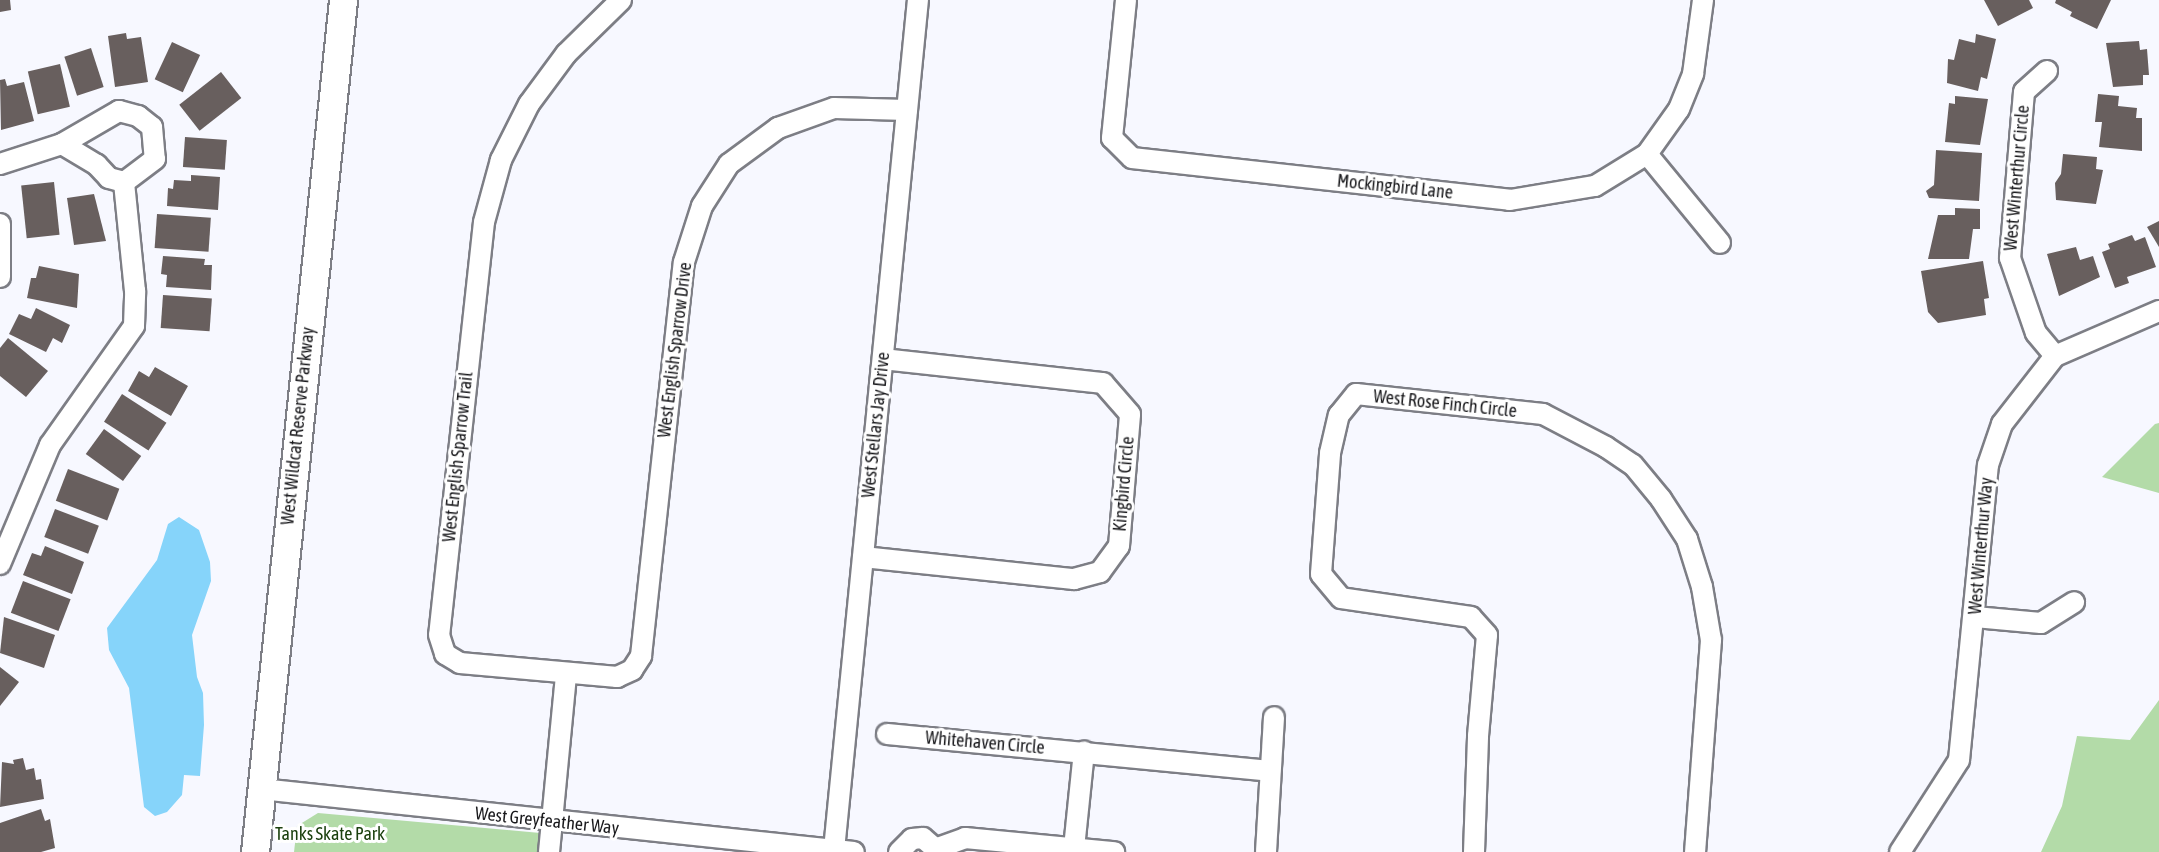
<!DOCTYPE html>
<style>
body{margin:0}
#map{position:relative;width:2159px;height:852px;overflow:hidden;background:#f7f8ff;font-family:"Asap Condensed",sans-serif}
div>[style]{position:absolute}
[style*='--x']{left:calc(var(--x)*1px);top:calc(var(--y)*1px);width:calc(var(--w)*1px);rotate:calc(var(--a)*1deg)}
.green>*{inset:0;background:#b3dba8}
.water>*{inset:0;background:#86d4fa}
.building>*{inset:0;background:#685f5e;transform-origin:0 0}
.roads{filter:drop-shadow(2px 0 #7d7e85) drop-shadow(-2px 0 #7d7e85) drop-shadow(0 2px #7d7e85) drop-shadow(0 -2px #7d7e85)}
.minor>*{height:20px;margin:-10px;padding:0 10px;transform-origin:10px;border-radius:10px;background:#fff}
.secondary>*{height:27px;margin:-13.5px;padding:0 13.5px;transform-origin:13.5px;border-radius:13.5px;background:#fff}
span{translate:-50% -50%;white-space:nowrap;text-align:center;line-height:1.15;-webkit-text-stroke:6px #fff;paint-order:stroke}
.street-label{font-size:18px;color:#19191c}
.park-label{font-size:18px;color:#1b400e}
</style>
<div id="map">
<div class="green">
<i style="clip-path:polygon(2159px 423px,2159px 493px,2102px 477px,2155px 424px)"></i>
<i style="clip-path:polygon(2159px 700px,2159px 852px,2041px 852px,2062px 806px,2077px 736px,2130px 740px)"></i>
<i style="clip-path:polygon(318px 813px,540px 833px,539px 852px,294px 852px,297px 826px)"></i>
</div>
<div class="water">
<i style="clip-path:polygon(179px 517px,199px 530px,210px 562px,211px 581px,192px 635px,197px 677px,203px 693px,204px 725px,200px 776px,184px 775px,182px 795px,167px 812px,155px 816px,144px 807px,129px 688px,109px 650px,107px 628px,157px 560px,168px 524px)"></i>
</div>
<div class="building">
<i style="clip-path:polygon(0 0,10px 0,11px 10px,0 12px)"></i>
<i style="clip-path:polygon(1984px 0,2029px 0,2033px 8px,1998px 26px)"></i>
<i style="clip-path:polygon(2056px 0,2111px 0,2097px 29px,2070px 16px,2072px 12px,2055px 3px)"></i>
<i style="clip-path:polygon(126px 33px,127px 39px,141px 37px,148px 82px,115px 87px,108px 36px)"></i>
<i style="clip-path:polygon(1976px 34px,1996px 39px,1987px 79px,1981px 77px,1978px 91px,1947px 83px,1948px 59px,1954px 60px,1959px 39px,1975px 43px)"></i>
<i style="clip-path:polygon(2139px 41px,2140px 50px,2147px 49px,2149px 75px,2143px 75px,2143px 85px,2113px 87px,2106px 43px)"></i>
<i style="left:172px;top:42px;width:31px;height:41px;rotate:25deg"></i>
<i style="left:91px;top:48px;width:41px;height:28px;rotate:72deg"></i>
<i style="left:60px;top:64px;width:44px;height:33px;rotate:77deg"></i>
<i style="left:221px;top:72px;width:33px;height:53px;rotate:52deg"></i>
<i style="clip-path:polygon(5px 79px,7px 86px,24px 82px,34px 121px,1px 130px,0 80px)"></i>
<i style="clip-path:polygon(2098px 94px,2119px 96px,2118px 106px,2137px 108px,2136px 118px,2142px 118px,2142px 151px,2099px 147px,2102px 122px,2095px 122px)"></i>
<i style="clip-path:polygon(1955px 96px,1988px 99px,1980px 145px,1945px 142px,1949px 103px,1955px 104px)"></i>
<i style="left:185px;top:137px;width:42px;height:30px;rotate:4deg"></i>
<i style="clip-path:polygon(1936px 150px,1982px 153px,1979px 201px,1929px 198px,1926px 191px,1934px 185px)"></i>
<i style="clip-path:polygon(2063px 154px,2097px 157px,2096px 169px,2103px 170px,2096px 204px,2056px 200px,2055px 183px,2061px 174px)"></i>
<i style="clip-path:polygon(191px 175px,220px 177px,218px 210px,167px 206px,168px 188px,173px 189px,174px 180px,191px 181px)"></i>
<i style="left:54px;top:182px;width:53px;height:33px;rotate:84deg"></i>
<i style="clip-path:polygon(94px 194px,106px 241px,74px 245px,67px 198px)"></i>
<i style="clip-path:polygon(1955px 208px,1980px 209px,1980px 229px,1973px 229px,1969px 259px,1928px 259px,1938px 215px,1955px 215px)"></i>
<i style="left:157px;top:214px;width:54px;height:34px;rotate:4deg"></i>
<i style="clip-path:polygon(2159px 221px,2159px 247px,2147px 227px)"></i>
<i style="clip-path:polygon(2132px 235px,2135px 241px,2145px 237px,2156px 267px,2127px 277px,2129px 283px,2115px 288px,2102px 252px,2110px 249px,2108px 244px)"></i>
<i style="clip-path:polygon(2076px 247px,2080px 260px,2093px 256px,2100px 277px,2059px 296px,2047px 254px)"></i>
<i style="clip-path:polygon(163px 256px,205px 259px,204px 265px,212px 265px,211px 290px,166px 287px,167px 275px,161px 274px)"></i>
<i style="clip-path:polygon(1983px 261px,1989px 298px,1984px 299px,1986px 315px,1938px 323px,1928px 312px,1921px 271px)"></i>
<i style="clip-path:polygon(39px 266px,79px 274px,77px 308px,27px 298px,31px 278px,36px 278px)"></i>
<i style="left:163px;top:295px;width:49px;height:33px;rotate:4deg"></i>
<i style="clip-path:polygon(36px 308px,70px 325px,62px 343px,53px 338px,46px 352px,9px 334px,19px 314px,31px 319px)"></i>
<i style="clip-path:polygon(8px 338px,48px 371px,26px 397px,0 376px,0 348px)"></i>
<i style="clip-path:polygon(155px 367px,188px 386px,171px 416px,128px 391px,139px 371px,149px 377px)"></i>
<i style="left:122px;top:394px;width:53px;height:33px;rotate:33deg"></i>
<i style="left:104px;top:429px;width:46px;height:31px;rotate:36deg"></i>
<i style="left:68px;top:469px;width:55px;height:34px;rotate:21deg"></i>
<i style="left:55px;top:509px;width:47px;height:30px;rotate:21deg"></i>
<i style="clip-path:polygon(45px 546px,84px 562px,72px 594px,23px 575px,32px 553px,41px 556px)"></i>
<i style="left:23px;top:581px;width:51px;height:34px;rotate:21deg"></i>
<i style="clip-path:polygon(4px 617px,55px 635px,44px 668px,0 653px)"></i>
<i style="clip-path:polygon(0 667px,19px 682px,0 706px)"></i>
<i style="clip-path:polygon(23px 758px,26px 770px,34px 768px,36px 780px,41px 779px,44px 799px,0 807px,2px 762px,14px 764px,13px 760px)"></i>
<i style="clip-path:polygon(41px 809px,45px 821px,50px 819px,55px 848px,41px 852px,0 852px,0 823px)"></i>
</div>
<div class="roads">
<div class="minor">
<i style="--x:621;--y:0;--w:77;--a:135.5"></i>
<i style="--x:566;--y:54;--w:62;--a:126.5"></i>
<i style="--x:529;--y:104;--w:63;--a:116.6"></i>
<i style="--x:501;--y:160;--w:64;--a:105.3"></i>
<i style="--x:484;--y:222;--w:415;--a:96.2"></i>
<i style="--x:439;--y:635;--w:20;--a:72"></i>
<i style="--x:445;--y:654;--w:17;--a:31"></i>
<i style="--x:460;--y:663;--w:158;--a:5.1"></i>
<i style="--x:617;--y:677;--w:17;--a:-25"></i>
<i style="--x:632;--y:670;--w:17;--a:-57"></i>
<i style="--x:641;--y:656;--w:396;--a:-83.8"></i>
<i style="--x:684;--y:262;--w:59;--a:-72.2"></i>
<i style="--x:702;--y:206;--w:50;--a:-57.3"></i>
<i style="--x:729;--y:164;--w:61;--a:-36.3"></i>
<i style="--x:778;--y:128;--w:59;--a:-19.7"></i>
<i style="--x:834;--y:108;--w:73;--a:1.6"></i>
<i style="--x:1126;--y:0;--w:139;--a:95.8"></i>
<i style="--x:1112;--y:138;--w:28;--a:45"></i>
<i style="--x:1132;--y:158;--w:380;--a:6.3"></i>
<i style="--x:1510;--y:200;--w:86;--a:-9.4"></i>
<i style="--x:1595;--y:186;--w:61;--a:-31.6"></i>
<i style="--x:1647;--y:154;--w:55;--a:-54.6"></i>
<i style="--x:1679;--y:109;--w:38;--a:-68"></i>
<i style="--x:1693;--y:74;--w:75;--a:-82.3"></i>
<i style="--x:2047;--y:71;--w:31;--a:138"></i>
<i style="--x:2024;--y:92;--w:167;--a:94.8"></i>
<i style="--x:2010;--y:258;--w:79;--a:70.9"></i>
<i style="--x:2036;--y:333;--w:30;--a:50"></i>
<i style="--x:1647;--y:154;--w:115;--a:50.6"></i>
<i style="--x:0;--y:164;--w:65;--a:-17.9"></i>
<i style="--x:62;--y:144;--w:66;--a:-30.1"></i>
<i style="--x:119;--y:111;--w:20;--a:15"></i>
<i style="--x:138;--y:116;--w:18;--a:38"></i>
<i style="--x:152;--y:127;--w:32;--a:85"></i>
<i style="--x:155;--y:159;--w:39;--a:143"></i>
<i style="--x:124;--y:182;--w:16;--a:-165"></i>
<i style="--x:109;--y:178;--w:18;--a:-133"></i>
<i style="--x:97;--y:165;--w:41;--a:-149"></i>
<i style="--x:0;--y:224;--w:53;--a:90"></i>
<i style="--x:863;--y:557;--w:212;--a:6"></i>
<i style="--x:1074;--y:579;--w:27;--a:-15"></i>
<i style="--x:1100;--y:572;--w:32;--a:-54"></i>
<i style="--x:1119;--y:546;--w:132;--a:-85.2"></i>
<i style="--x:1130;--y:414;--w:41;--a:-131.1"></i>
<i style="--x:1103;--y:383;--w:221;--a:-173.8"></i>
<i style="--x:0;--y:564;--w:129;--a:-67.2"></i>
<i style="--x:50;--y:445;--w:146;--a:-54.8"></i>
<i style="--x:134;--y:326;--w:35;--a:-88"></i>
<i style="--x:135;--y:291;--w:110;--a:-95.8"></i>
<i style="--x:1975;--y:617;--w:66;--a:5.2"></i>
<i style="--x:2041;--y:623;--w:39;--a:-32"></i>
<i style="--x:887;--y:734;--w:385;--a:5.5"></i>
<i style="--x:261;--y:789;--w:596;--a:6.06"></i>
<i style="--x:938;--y:848;--w:29;--a:-20"></i>
<i style="--x:965;--y:838;--w:150;--a:5.4"></i>
<i style="--x:1074;--y:848;--w:97;--a:-84.1"></i>
<i style="--x:834;--y:850;--w:854;--a:-84.36"></i>
<i style="--x:549;--y:852;--w:179;--a:-84.5"></i>
<i style="--x:899;--y:852;--w:18;--a:-45"></i>
<i style="--x:912;--y:839;--w:11;--a:-5"></i>
<i style="--x:923;--y:838;--w:21;--a:41"></i>
<i style="--x:1266;--y:852;--w:135;--a:-86.6"></i>
<i style="--x:1474;--y:852;--w:116;--a:-88"></i>
<i style="--x:1478;--y:736;--w:101;--a:-84.9"></i>
<i style="--x:1487;--y:635;--w:24;--a:-132"></i>
<i style="--x:1471;--y:617;--w:131;--a:-171.7"></i>
<i style="--x:1341;--y:598;--w:31;--a:-130"></i>
<i style="--x:1321;--y:574;--w:121;--a:-85.7"></i>
<i style="--x:1330;--y:453;--w:39;--a:-77"></i>
<i style="--x:1339;--y:415;--w:27;--a:-51"></i>
<i style="--x:1356;--y:394;--w:188;--a:6.1"></i>
<i style="--x:1543;--y:414;--w:71;--a:27.6"></i>
<i style="--x:1606;--y:447;--w:32;--a:34"></i>
<i style="--x:1633;--y:465;--w:44;--a:50.5"></i>
<i style="--x:1661;--y:499;--w:48;--a:57"></i>
<i style="--x:1687;--y:539;--w:50;--a:72.6"></i>
<i style="--x:1702;--y:587;--w:54;--a:80.4"></i>
<i style="--x:1711;--y:640;--w:213;--a:94.3"></i>
<i style="--x:1900;--y:852;--w:109;--a:-57.3"></i>
<i style="--x:1959;--y:760;--w:296;--a:-84.4"></i>
<i style="--x:1988;--y:465;--w:43;--a:-71.1"></i>
<i style="--x:2002;--y:424;--w:86;--a:-52.1"></i>
<i style="--x:2055;--y:356;--w:113;--a:-23.4"></i>
</div>
<div class="secondary">
<i style="--x:255;--y:852;--w:857;--a:-84.1"></i>
</div>
</div>
<div class="street-label">
<span style="left:2017px;top:178px;rotate:-85deg">West Winterthur Circle</span>
<span style="left:1395px;top:187px;rotate:6deg">Mockingbird Lane</span>
<span style="left:675px;top:350px;rotate:-83deg">West English Sparrow Drive</span>
<span style="left:1445px;top:404px;rotate:6deg">West Rose Finch Circle</span>
<span style="left:876px;top:425px;rotate:-84deg">West Stellars Jay Drive</span>
<span style="left:298px;top:426px;rotate:-84deg">West Wildcat Reserve Parkway</span>
<span style="left:458px;top:457px;rotate:-84deg">West English Sparrow Trail</span>
<span style="left:1124px;top:484px;rotate:-85deg">Kingbird Circle</span>
<span style="left:1981px;top:546px;rotate:-85deg">West Winterthur Way</span>
<span style="left:985px;top:743px;rotate:5deg">Whitehaven Circle</span>
<span style="left:547px;top:821px;rotate:6deg">West Greyfeather Way</span>
</div>
<div class="park-label">
<span style="left:330px;top:834px">Tanks Skate Park</span>
</div>
</div>
